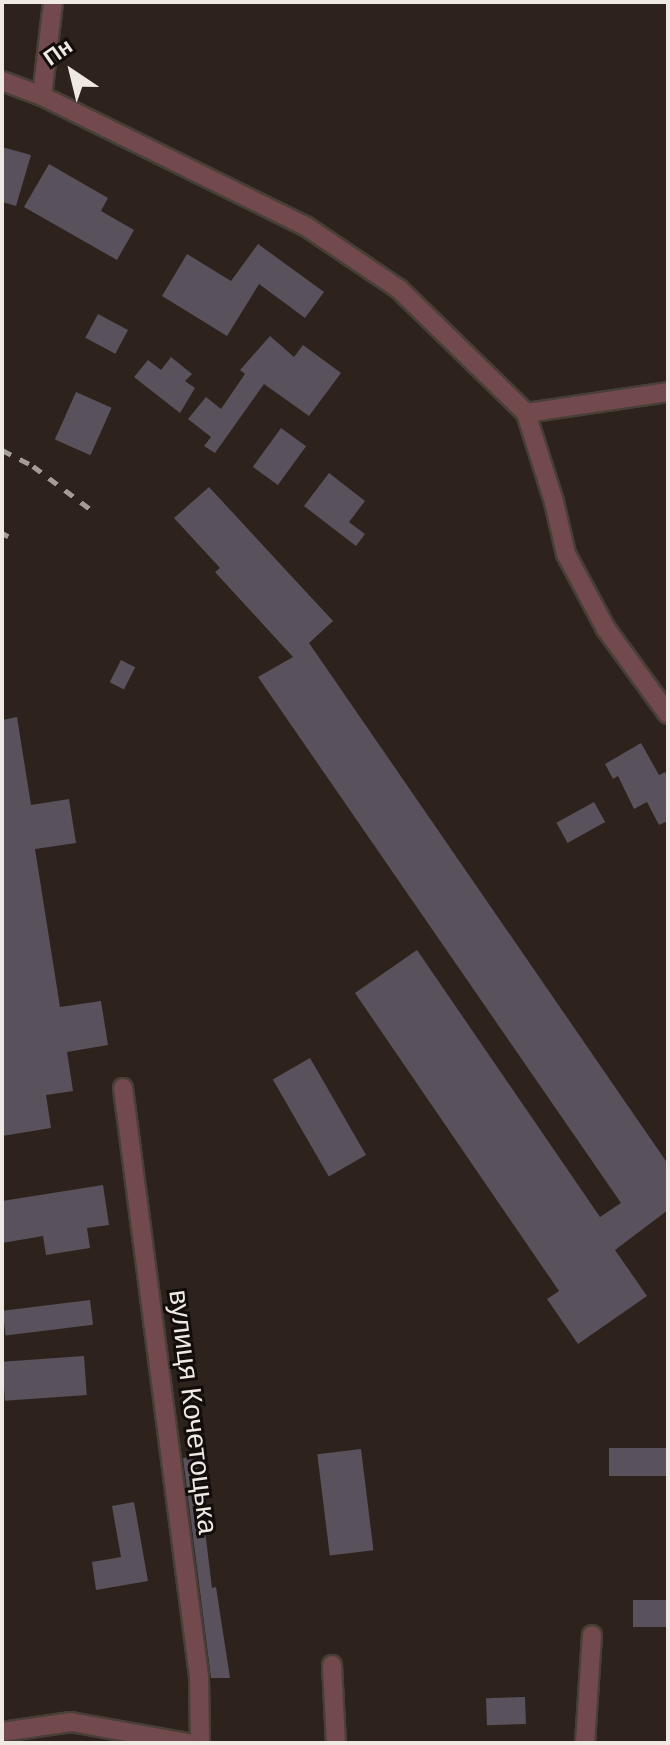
<!DOCTYPE html>
<meta charset="utf-8">
<style>
body{margin:0}
#map{position:relative;width:670px;height:1745px;overflow:hidden;background:#2d231c;font-family:Helvetica,sans-serif}
div>[style]{position:absolute}
[style*='--x']{left:calc(var(--x)*1px);top:calc(var(--y)*1px);width:calc(var(--w)*1px);rotate:calc(var(--a)*1deg)}
.building>*{inset:0;background:#59515c;transform-origin:0 0}
.roads{filter:drop-shadow(2px 0 #483f38) drop-shadow(-2px 0 #483f38) drop-shadow(0 2px #483f38) drop-shadow(0 -2px #483f38)}
.minor>*{height:18px;margin:-9px;padding:0 9px;transform-origin:9px;border-radius:9px;background:#72494c}
.rail>*{height:5px;margin-top:-2.5px;transform-origin:0;background:repeating-linear-gradient(90deg,#a49c96 0 10px,transparent 0 20px)}
span{translate:-50% -50%;white-space:nowrap;text-align:center;line-height:1.15;-webkit-text-stroke:6px #120d0a;paint-order:stroke}
.street-label{font-size:28px;color:#efe8e3}
.frame{position:absolute;inset:0;border:4px solid #efe8e3;pointer-events:none}
.north{position:absolute;left:32px;top:32px;width:80px;height:80px;-webkit-text-stroke:6px #120d0a;paint-order:stroke;rotate:325deg;font-size:22px;font-weight:700;line-height:32px;text-align:center;color:#efe8e3}
.north::after{content:'';display:block;margin:auto;width:28px;height:36px;background:#efe8e3;clip-path:polygon(50% 0,100% 100%,50% 72%,0 100%)}
</style>
<div id="map">
<div class="building">
<i style="clip-path:polygon(2px 147px,31px 155px,16px 206px,2px 202px)"></i>
<i style="clip-path:polygon(49px 164px,108px 198px,101px 211px,134px 230px,117px 260px,24px 207px)"></i>
<i style="clip-path:polygon(258px 244px,324px 292px,305px 318px,259px 284px,227px 336px,162px 296px,187px 254px,231px 281px)"></i>
<i style="left:98px;top:314px;width:34px;height:27px;rotate:28deg"></i>
<i style="clip-path:polygon(270px 336px,294px 357px,303px 345px,341px 373px,309px 416px,264px 384px,215px 453px,204px 446px,211px 437px,188px 419px,206px 397px,221px 409px,245px 374px,240px 370px)"></i>
<i style="clip-path:polygon(171px 357px,192px 374px,185px 381px,195px 388px,180px 413px,134px 377px,148px 360px,161px 370px)"></i>
<i style="left:76px;top:392px;width:39px;height:52px;rotate:24deg"></i>
<i style="left:281px;top:428px;width:31px;height:48px;rotate:36deg"></i>
<i style="clip-path:polygon(329px 473px,365px 501px,349px 522px,365px 534px,356px 546px,304px 506px)"></i>
<i style="clip-path:polygon(209px 487px,333px 621px,309px 643px,668px 1164px,668px 1210px,615px 1250px,647px 1296px,578px 1344px,547px 1299px,559px 1291px,355px 993px,417px 950px,600px 1217px,621px 1203px,258px 677px,293px 657px,215px 572px,220px 568px,174px 518px)"></i>
<i style="left:121px;top:660px;width:16px;height:25px;rotate:27deg"></i>
<i style="clip-path:polygon(17px 717px,31px 805px,69px 799px,76px 843px,35px 849px,60px 1007px,101px 1001px,108px 1045px,67px 1052px,73px 1091px,46px 1095px,51px 1128px,2px 1136px,2px 720px)"></i>
<i style="clip-path:polygon(641px 743px,659px 775px,665px 772px,668px 779px,668px 821px,659px 825px,647px 802px,634px 809px,618px 776px,613px 779px,605px 764px)"></i>
<i style="left:594px;top:802px;width:23px;height:43px;rotate:61deg"></i>
<i style="left:310px;top:1058px;width:112px;height:43px;rotate:60deg"></i>
<i style="clip-path:polygon(103px 1185px,109px 1225px,87px 1228px,90px 1248px,46px 1255px,43px 1236px,2px 1243px,2px 1201px)"></i>
<i style="left:90px;top:1300px;width:25px;height:88px;rotate:83deg"></i>
<i style="left:84px;top:1356px;width:39px;height:82px;rotate:86deg"></i>
<i style="left:668px;top:1448px;width:28px;height:59px;rotate:90deg"></i>
<i style="left:361px;top:1449px;width:102px;height:44px;rotate:83deg"></i>
<i style="clip-path:polygon(196px 1456px,212px 1588px,216px 1587px,230px 1678px,211px 1678px,183px 1458px)"></i>
<i style="clip-path:polygon(134px 1502px,148px 1581px,96px 1590px,92px 1562px,121px 1557px,112px 1506px)"></i>
<i style="left:668px;top:1600px;width:27px;height:35px;rotate:90deg"></i>
<i style="left:525px;top:1697px;width:27px;height:39px;rotate:88deg"></i>
</div>
<div class="roads">
<div class="minor">
<i style="--x:2;--y:81;--w:43;--a:20.6"></i>
<i style="--x:42;--y:96;--w:296;--a:26.3"></i>
<i style="--x:307;--y:227;--w:111;--a:34"></i>
<i style="--x:399;--y:289;--w:177;--a:44.3"></i>
<i style="--x:526;--y:413;--w:93;--a:72.5"></i>
<i style="--x:554;--y:502;--w:53;--a:77"></i>
<i style="--x:566;--y:554;--w:85;--a:61.9"></i>
<i style="--x:606;--y:629;--w:105;--a:53.9"></i>
<i style="--x:42;--y:96;--w:95;--a:-83.3"></i>
<i style="--x:526;--y:413;--w:144;--a:-8.4"></i>
<i style="--x:123;--y:1088;--w:593;--a:82.64"></i>
<i style="--x:199;--y:1676;--w:67;--a:89.1"></i>
<i style="--x:332;--y:1665;--w:78;--a:87.1"></i>
<i style="--x:2;--y:1732;--w:70;--a:-8.2"></i>
<i style="--x:71;--y:1722;--w:119;--a:10.2"></i>
<i style="--x:585;--y:1743;--w:108;--a:-86.3"></i>
</div>
</div>
<div class="rail">
<i style="--x:2;--y:450;--w:35;--a:27"></i>
<i style="--x:33;--y:466;--w:76;--a:37"></i>
<i style="--x:2;--y:533;--w:7;--a:27"></i>
</div>
<div class="street-label">
<span style="left:193px;top:1412px;rotate:83deg">вулиця Кочетоцька</span>
</div>
<div class="frame"></div>
<div class="north">Пн</div>
</div>
